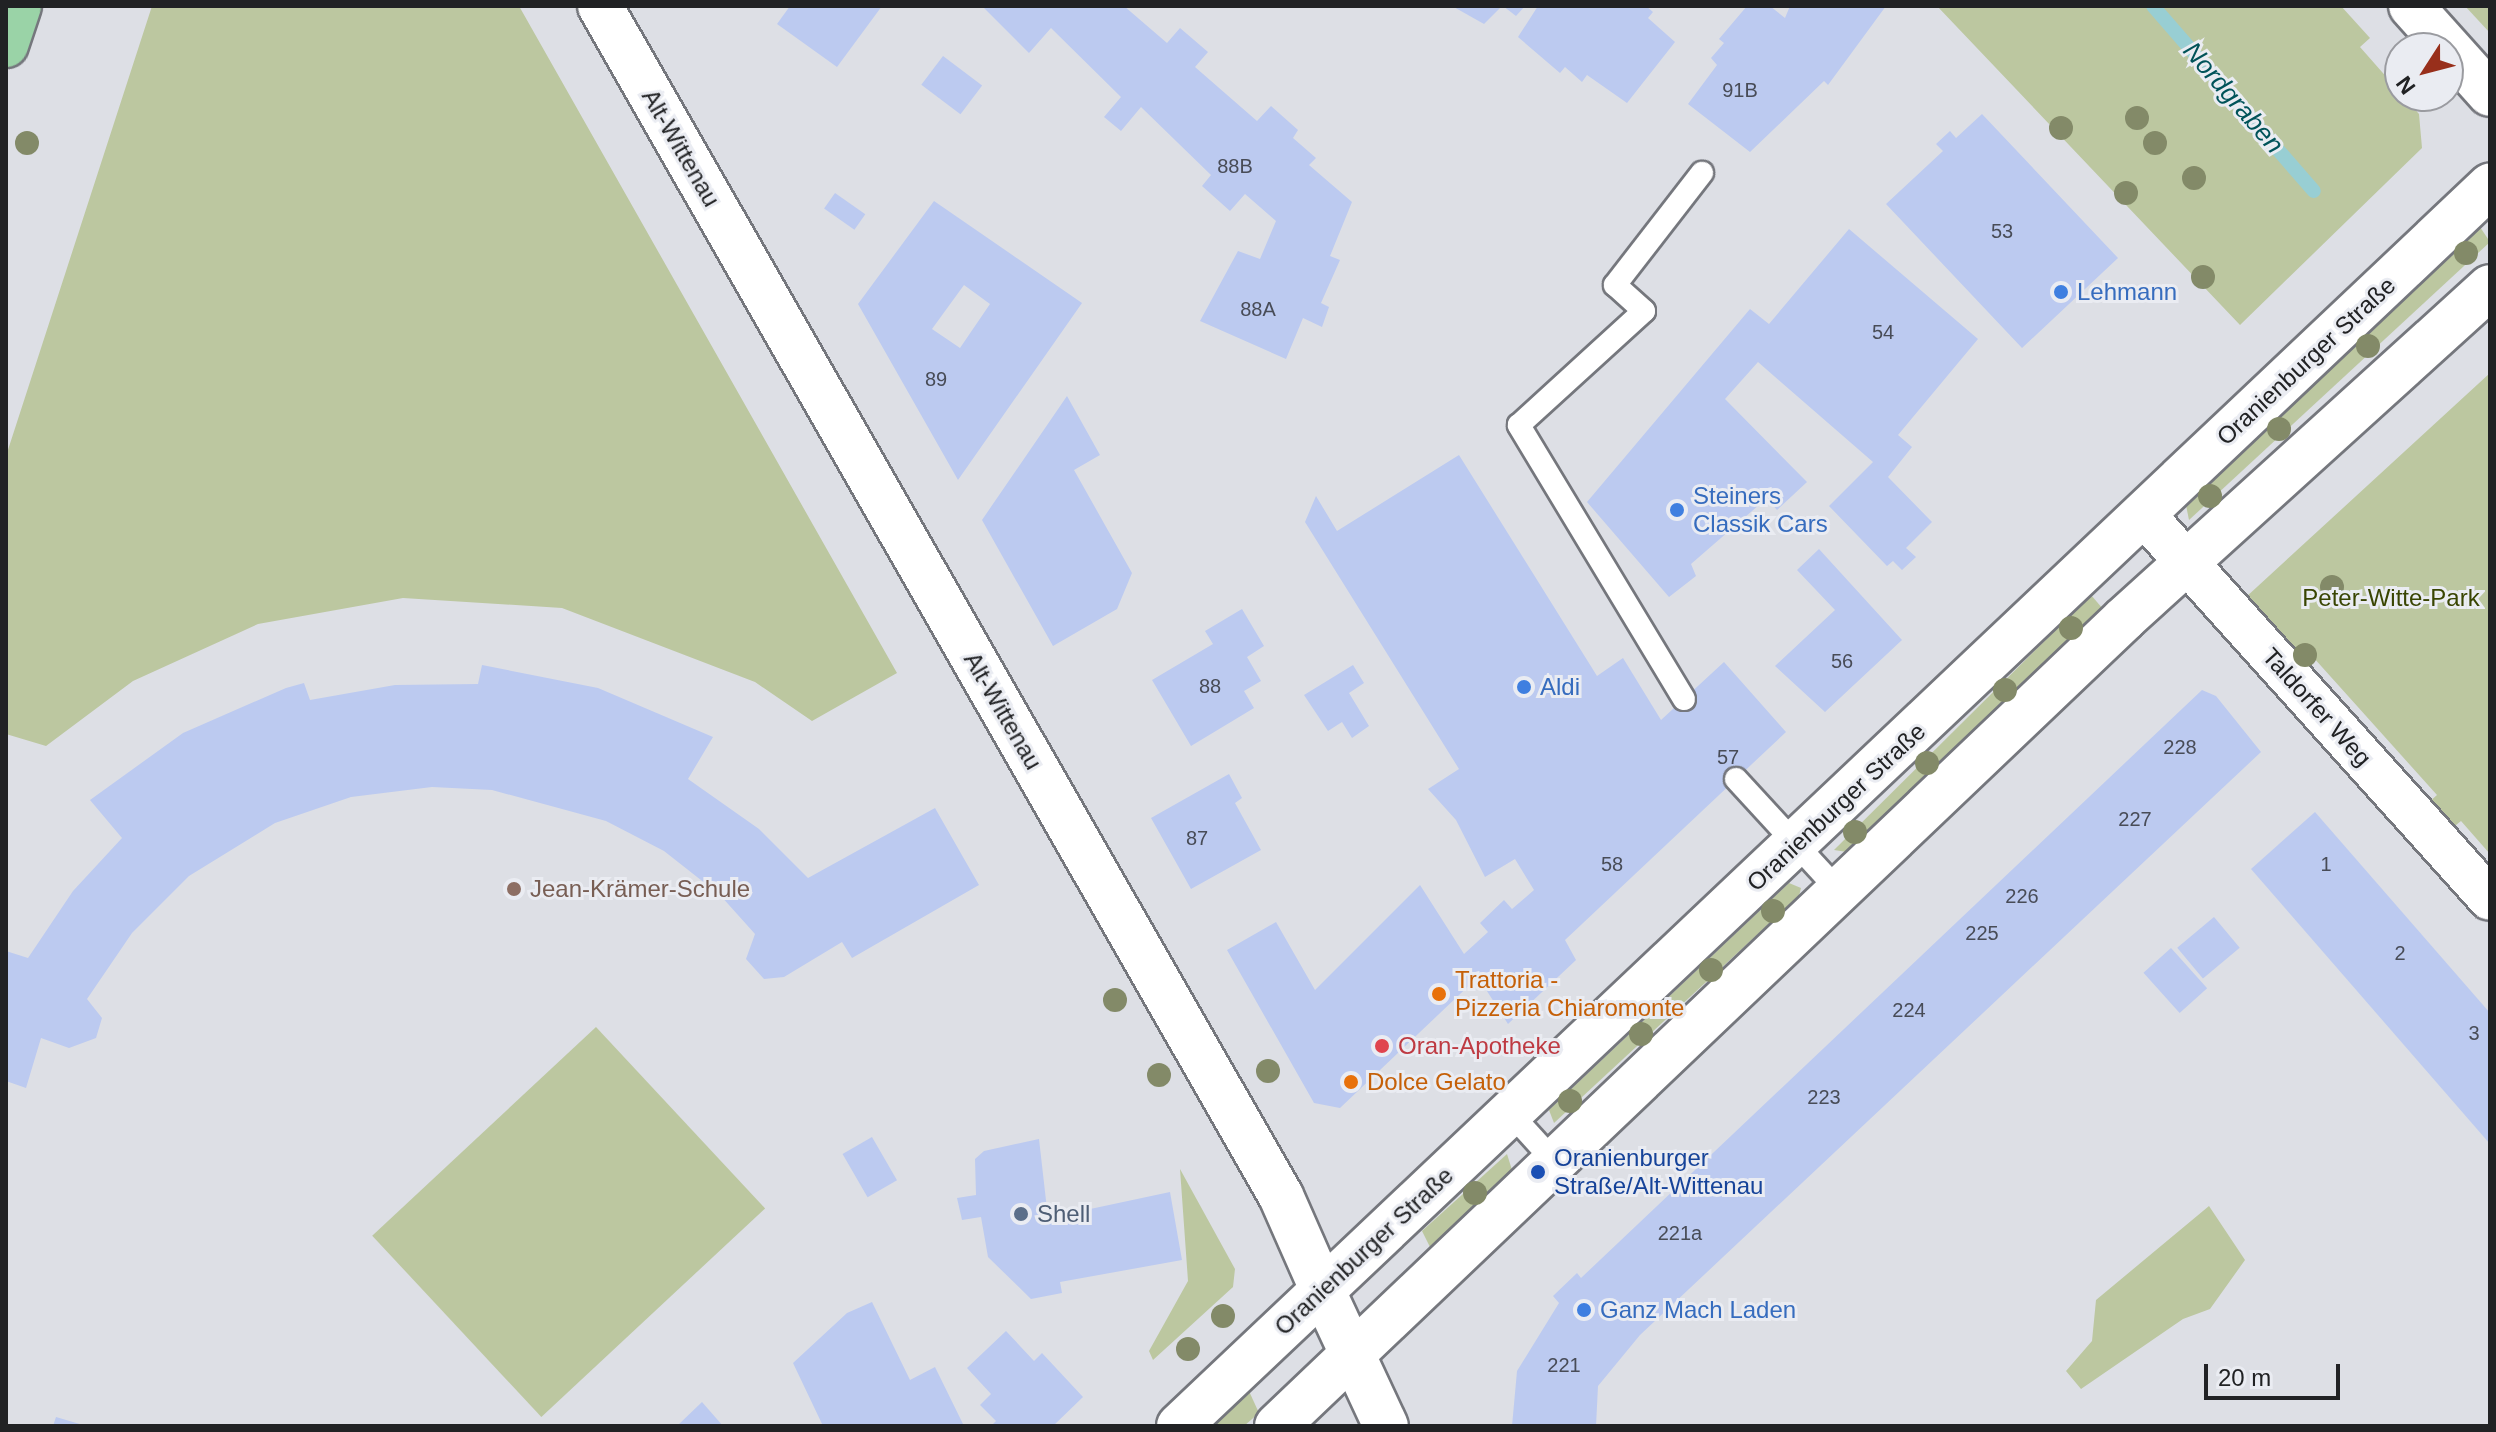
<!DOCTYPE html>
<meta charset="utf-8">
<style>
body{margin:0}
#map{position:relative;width:2496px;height:1432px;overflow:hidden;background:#dddfe5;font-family:Helvetica,sans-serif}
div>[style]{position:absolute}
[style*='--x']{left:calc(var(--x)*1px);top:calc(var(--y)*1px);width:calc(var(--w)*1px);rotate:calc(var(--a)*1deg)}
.green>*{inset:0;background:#bcc7a0;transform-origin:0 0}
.stream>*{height:14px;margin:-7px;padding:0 7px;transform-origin:7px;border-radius:7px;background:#98ced3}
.building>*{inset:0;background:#bccaf0;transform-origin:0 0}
.roads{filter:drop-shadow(2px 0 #75777d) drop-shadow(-2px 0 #75777d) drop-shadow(0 2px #75777d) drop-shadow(0 -2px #75777d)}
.service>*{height:22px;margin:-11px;padding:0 11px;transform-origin:11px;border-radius:11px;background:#fff}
.minor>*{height:42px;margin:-21px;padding:0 21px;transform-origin:21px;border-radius:21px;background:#fff}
.tertiary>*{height:44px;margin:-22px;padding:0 22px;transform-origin:22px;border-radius:22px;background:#fff}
.secondary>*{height:44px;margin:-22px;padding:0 22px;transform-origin:22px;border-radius:22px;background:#fff}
.primary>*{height:44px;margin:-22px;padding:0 22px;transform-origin:22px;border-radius:22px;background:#9ad3a7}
.trees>*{width:24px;height:24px;margin:-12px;border-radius:50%;background:#838a68}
.dots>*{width:22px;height:22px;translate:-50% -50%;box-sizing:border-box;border:4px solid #eaecf2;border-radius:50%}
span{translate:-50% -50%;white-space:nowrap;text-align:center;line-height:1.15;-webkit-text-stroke:6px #eaecf2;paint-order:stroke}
.number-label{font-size:20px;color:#484c57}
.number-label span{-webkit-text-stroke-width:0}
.street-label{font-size:24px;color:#212224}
.shop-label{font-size:24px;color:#366cbe}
.left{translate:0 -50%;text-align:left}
.park-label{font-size:24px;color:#394502}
.education-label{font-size:24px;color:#785e54}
.food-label{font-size:24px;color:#c56008}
.health-label{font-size:24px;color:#be3a42}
.transit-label{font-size:24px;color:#164399}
.service-label{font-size:24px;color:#4e5e75}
.water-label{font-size:26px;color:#005359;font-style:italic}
.frame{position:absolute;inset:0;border:8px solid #212224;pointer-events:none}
.north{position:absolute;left:2384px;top:32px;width:80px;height:80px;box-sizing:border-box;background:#eaecf2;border:2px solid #9a9ba0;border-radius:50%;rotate:234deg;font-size:22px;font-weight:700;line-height:32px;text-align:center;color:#212224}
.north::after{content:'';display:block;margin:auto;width:28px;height:36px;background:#982f1b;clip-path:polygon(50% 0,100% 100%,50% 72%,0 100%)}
.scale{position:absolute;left:2204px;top:1364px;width:136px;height:36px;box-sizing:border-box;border:4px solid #212224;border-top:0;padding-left:10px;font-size:24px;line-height:28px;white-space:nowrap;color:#212224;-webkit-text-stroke:6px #eaecf2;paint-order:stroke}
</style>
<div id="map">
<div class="green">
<i style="clip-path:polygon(152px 6px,519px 6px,897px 673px,812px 721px,755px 682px,562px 608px,403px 598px,258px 624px,133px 681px,46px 746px,6px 734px,6px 456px)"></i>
<i style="clip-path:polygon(1937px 6px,2341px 6px,2370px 38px,2360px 47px,2419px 114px,2422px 148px,2240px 325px)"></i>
<i style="clip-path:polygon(2465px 6px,2490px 6px,2490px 33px)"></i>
<i style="clip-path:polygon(2480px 227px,2490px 242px,2189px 520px,2186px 505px)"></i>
<i style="clip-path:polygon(2490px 373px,2490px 854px,2461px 821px,2450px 830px,2427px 804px,2437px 795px,2313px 657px,2302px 666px,2245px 598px)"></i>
<i style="clip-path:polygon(2091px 595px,2103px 609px,1847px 852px,1834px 850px)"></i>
<i style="clip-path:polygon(1789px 883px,1801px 888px,1799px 896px,1554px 1123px,1549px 1110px)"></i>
<i style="left:596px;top:1027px;width:248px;height:306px;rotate:47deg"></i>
<i style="clip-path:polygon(1507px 1154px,1512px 1170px,1430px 1247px,1422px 1231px)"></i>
<i style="clip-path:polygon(1180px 1169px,1235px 1269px,1233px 1287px,1153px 1360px,1149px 1351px,1188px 1281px)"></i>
<i style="clip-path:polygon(2209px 1206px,2245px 1260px,2210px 1309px,2183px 1319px,2081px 1389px,2066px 1371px,2092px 1341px,2096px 1300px)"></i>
<i style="clip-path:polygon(1248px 1389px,1259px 1413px,1244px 1426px,1210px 1426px)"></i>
</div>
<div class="stream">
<i style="--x:2153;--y:6;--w:245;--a:49"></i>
</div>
<div class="building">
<i style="clip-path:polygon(790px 6px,882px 6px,837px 67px,777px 24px)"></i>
<i style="clip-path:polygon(982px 6px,1124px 6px,1167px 43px,1180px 28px,1208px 52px,1195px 67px,1257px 121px,1271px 106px,1298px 130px,1293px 138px,1316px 158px,1309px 165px,1352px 202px,1330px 256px,1340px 260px,1321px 303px,1329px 307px,1322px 327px,1303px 318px,1286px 359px,1200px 321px,1238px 251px,1260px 259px,1276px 221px,1245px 194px,1230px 211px,1202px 186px,1211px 175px,1141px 107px,1121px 131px,1104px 117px,1121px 97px,1051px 28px,1029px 53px)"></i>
<i style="clip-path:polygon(1452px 6px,1502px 6px,1484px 24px)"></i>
<i style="clip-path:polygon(1503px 6px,1525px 6px,1516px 16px)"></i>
<i style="clip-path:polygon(1538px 6px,1646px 6px,1653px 12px,1648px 18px,1675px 42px,1627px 103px,1587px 75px,1582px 82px,1565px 67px,1560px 73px,1518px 37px)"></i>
<i style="clip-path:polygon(1747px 6px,1770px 6px,1785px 18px,1790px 6px,1886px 6px,1828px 85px,1824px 81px,1750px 152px,1688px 104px,1717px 65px,1711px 58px,1724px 43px,1719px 39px)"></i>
<i style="left:943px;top:56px;width:49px;height:36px;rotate:37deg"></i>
<i style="clip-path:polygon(1982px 114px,2118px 258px,2022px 348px,1886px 204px,1943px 151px,1936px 144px,1950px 131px,1956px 138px)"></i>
<i style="left:835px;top:193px;width:37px;height:19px;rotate:35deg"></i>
<i style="clip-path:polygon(evenodd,934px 201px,1082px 303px,958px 480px,858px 304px,934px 201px,964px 285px,990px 304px,960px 348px,932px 329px,964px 285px)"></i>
<i style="clip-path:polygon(1849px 229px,1978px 339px,1898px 435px,1912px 447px,1888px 477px,1932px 522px,1906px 548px,1916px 557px,1902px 570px,1893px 561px,1887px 566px,1829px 506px,1873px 462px,1758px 362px,1725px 399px,1807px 482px,1777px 510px,1767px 498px,1691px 564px,1696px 576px,1669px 597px,1587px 502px,1750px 309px,1769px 324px)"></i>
<i style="clip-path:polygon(1067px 396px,1100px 455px,1074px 470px,1132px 573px,1117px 609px,1053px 646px,982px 520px)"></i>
<i style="clip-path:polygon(1459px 455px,1597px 676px,1623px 658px,1661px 720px,1724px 662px,1786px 732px,1565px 940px,1576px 960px,1508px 1024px,1478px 977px,1340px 1108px,1314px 1103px,1227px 950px,1276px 922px,1315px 990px,1420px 885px,1464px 954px,1488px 932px,1480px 923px,1504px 900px,1512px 909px,1534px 890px,1515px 859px,1485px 877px,1456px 820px,1428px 789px,1459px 769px,1305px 522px,1316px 496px,1337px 531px)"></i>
<i style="clip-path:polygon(1819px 549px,1902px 640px,1825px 712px,1775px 666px,1835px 610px,1797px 570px)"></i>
<i style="clip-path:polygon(1242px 609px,1264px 646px,1247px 657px,1261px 681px,1244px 691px,1254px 708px,1191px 746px,1152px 680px,1213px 644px,1205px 631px)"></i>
<i style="clip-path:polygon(482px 665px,598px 688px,713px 737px,688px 779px,759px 829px,808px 878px,935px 808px,979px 885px,852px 958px,842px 942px,784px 977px,764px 979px,746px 959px,755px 934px,720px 895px,664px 851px,606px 821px,492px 790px,432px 787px,351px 797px,275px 823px,189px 876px,132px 933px,87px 999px,102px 1018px,96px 1038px,69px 1048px,41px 1038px,26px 1088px,6px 1081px,6px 951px,28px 958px,73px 891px,122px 838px,90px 800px,183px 733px,286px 688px,304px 683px,310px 700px,395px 685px,478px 684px)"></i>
<i style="clip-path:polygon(1353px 665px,1364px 683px,1349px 693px,1369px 726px,1352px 738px,1342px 722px,1328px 731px,1304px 695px)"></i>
<i style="clip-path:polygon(2202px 690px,2216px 696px,2261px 752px,1640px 1335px,1598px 1386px,1596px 1426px,1512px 1426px,1517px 1371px,1559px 1303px,1553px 1296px,1577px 1273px,1581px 1278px)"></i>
<i style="clip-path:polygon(1229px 774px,1242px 798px,1235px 803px,1261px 850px,1191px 889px,1151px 818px)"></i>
<i style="clip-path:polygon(2315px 812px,2490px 1013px,2490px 1144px,2251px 869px)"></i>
<i style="left:2214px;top:917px;width:40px;height:48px;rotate:50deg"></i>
<i style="left:2171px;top:948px;width:54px;height:37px;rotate:48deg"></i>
<i style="left:872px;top:1137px;width:50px;height:34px;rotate:60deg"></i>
<i style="clip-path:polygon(1039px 1139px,1048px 1218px,1170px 1192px,1182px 1260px,1060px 1282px,1062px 1293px,1031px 1299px,988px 1257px,981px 1217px,962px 1220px,957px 1198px,976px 1195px,975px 1159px,984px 1151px)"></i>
<i style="clip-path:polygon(872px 1302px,910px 1380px,935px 1367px,964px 1426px,823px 1426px,793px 1363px,847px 1313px)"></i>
<i style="clip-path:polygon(1006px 1331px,1034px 1361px,1042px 1353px,1083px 1397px,1053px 1426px,991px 1426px,996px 1421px,980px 1405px,991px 1394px,967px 1368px)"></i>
<i style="clip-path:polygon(702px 1402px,723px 1426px,677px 1426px)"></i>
<i style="clip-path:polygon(56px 1417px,83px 1425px,83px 1426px,53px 1426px)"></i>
</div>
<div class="roads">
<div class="service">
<i style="--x:1684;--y:699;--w:320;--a:-121.1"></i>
<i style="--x:1519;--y:425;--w:169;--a:-42.4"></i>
<i style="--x:1644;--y:311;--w:39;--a:-138"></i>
<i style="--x:1615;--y:285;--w:142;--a:-52.2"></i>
<i style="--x:1736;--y:779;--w:149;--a:47.4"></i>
<i style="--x:1512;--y:1115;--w:59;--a:47.7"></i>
</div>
<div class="minor">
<i style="--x:2145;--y:516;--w:515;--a:47.99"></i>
</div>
<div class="tertiary">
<i style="--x:600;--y:6;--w:1371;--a:60.22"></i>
<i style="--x:1281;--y:1196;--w:102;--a:66.2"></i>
</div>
<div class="secondary">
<i style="--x:2411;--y:6;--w:118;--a:48.1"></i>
<i style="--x:1322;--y:1289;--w:151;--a:65"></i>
<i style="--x:1179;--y:1426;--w:1805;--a:-43.41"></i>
<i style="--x:1277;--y:1426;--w:1170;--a:-43.61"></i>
<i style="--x:2124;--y:619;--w:494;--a:-42.2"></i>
</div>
<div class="primary">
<i style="--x:6;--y:45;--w:41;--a:-71.6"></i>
</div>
</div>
<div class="trees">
<i style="left:2137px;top:118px"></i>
<i style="left:2061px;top:128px"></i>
<i style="left:27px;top:143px"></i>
<i style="left:2155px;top:143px"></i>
<i style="left:2194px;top:178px"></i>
<i style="left:2126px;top:193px"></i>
<i style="left:2466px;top:253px"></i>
<i style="left:2203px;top:277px"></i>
<i style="left:2368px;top:346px"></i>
<i style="left:2279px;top:429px"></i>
<i style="left:2210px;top:496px"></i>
<i style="left:2332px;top:587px"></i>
<i style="left:2071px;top:628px"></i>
<i style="left:2305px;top:655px"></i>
<i style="left:2005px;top:690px"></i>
<i style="left:1927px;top:763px"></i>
<i style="left:1855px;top:832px"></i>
<i style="left:1773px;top:911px"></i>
<i style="left:1711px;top:970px"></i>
<i style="left:1115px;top:1000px"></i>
<i style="left:1641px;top:1034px"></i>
<i style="left:1268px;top:1071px"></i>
<i style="left:1159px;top:1075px"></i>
<i style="left:1570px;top:1101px"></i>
<i style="left:1475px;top:1193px"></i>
<i style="left:1223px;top:1316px"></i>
<i style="left:1188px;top:1349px"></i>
</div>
<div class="dots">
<i style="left:2061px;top:292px;background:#3f7fe0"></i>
<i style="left:1677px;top:510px;background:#3f7fe0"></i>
<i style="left:1524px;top:687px;background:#3f7fe0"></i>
<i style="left:514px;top:889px;background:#8d6e63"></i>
<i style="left:1439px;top:994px;background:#e8710a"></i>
<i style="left:1382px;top:1046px;background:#e0444e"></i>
<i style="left:1351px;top:1082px;background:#e8710a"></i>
<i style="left:1538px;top:1172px;background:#1a4fb4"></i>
<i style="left:1021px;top:1214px;background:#5c6f8a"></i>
<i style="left:1584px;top:1310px;background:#3f7fe0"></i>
</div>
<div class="number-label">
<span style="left:1740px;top:90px">91B</span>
<span style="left:1235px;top:166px">88B</span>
<span style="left:2002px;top:231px">53</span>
<span style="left:1258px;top:309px">88A</span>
<span style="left:1883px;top:332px">54</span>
<span style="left:936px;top:379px">89</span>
<span style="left:1842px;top:661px">56</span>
<span style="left:1210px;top:686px">88</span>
<span style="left:2180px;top:747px">228</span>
<span style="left:1728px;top:757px">57</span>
<span style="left:2135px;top:819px">227</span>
<span style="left:1197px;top:838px">87</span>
<span style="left:1612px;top:864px">58</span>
<span style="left:2326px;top:864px">1</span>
<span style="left:2022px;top:896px">226</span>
<span style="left:1982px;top:933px">225</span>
<span style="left:2400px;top:953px">2</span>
<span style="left:1909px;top:1010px">224</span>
<span style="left:2474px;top:1033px">3</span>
<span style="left:1824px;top:1097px">223</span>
<span style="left:1680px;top:1233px">221a</span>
<span style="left:1564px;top:1365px">221</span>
</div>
<div class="street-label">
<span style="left:681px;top:148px;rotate:60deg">Alt-Wittenau</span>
<span style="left:2306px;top:361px;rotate:-43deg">Oranienburger Straße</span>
<span style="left:2317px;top:707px;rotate:48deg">Taldorfer Weg</span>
<span style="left:1003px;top:711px;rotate:60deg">Alt-Wittenau</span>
<span style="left:1836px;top:807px;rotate:-43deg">Oranienburger Straße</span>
<span style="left:1364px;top:1251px;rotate:-43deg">Oranienburger Straße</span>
</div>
<div class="shop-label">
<span class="left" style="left:2077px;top:292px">Lehmann</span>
<span class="left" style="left:1693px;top:510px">Steiners<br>Classik Cars</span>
<span class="left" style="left:1540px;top:687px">Aldi</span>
<span class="left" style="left:1600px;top:1310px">Ganz Mach Laden</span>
</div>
<div class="park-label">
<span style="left:2391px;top:598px">Peter-Witte-Park</span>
</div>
<div class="education-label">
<span class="left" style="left:530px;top:889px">Jean-Krämer-Schule</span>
</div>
<div class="food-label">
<span class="left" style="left:1455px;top:994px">Trattoria -<br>Pizzeria Chiaromonte</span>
<span class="left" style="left:1367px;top:1082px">Dolce Gelato</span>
</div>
<div class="health-label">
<span class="left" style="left:1398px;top:1046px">Oran-Apotheke</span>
</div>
<div class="transit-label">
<span class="left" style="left:1554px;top:1172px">Oranienburger<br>Straße/Alt-Wittenau</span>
</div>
<div class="service-label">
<span class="left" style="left:1037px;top:1214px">Shell</span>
</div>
<div class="water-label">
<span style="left:2233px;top:98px;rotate:49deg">Nordgraben</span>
</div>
<div class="frame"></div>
<div class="north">N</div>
<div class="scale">20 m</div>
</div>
